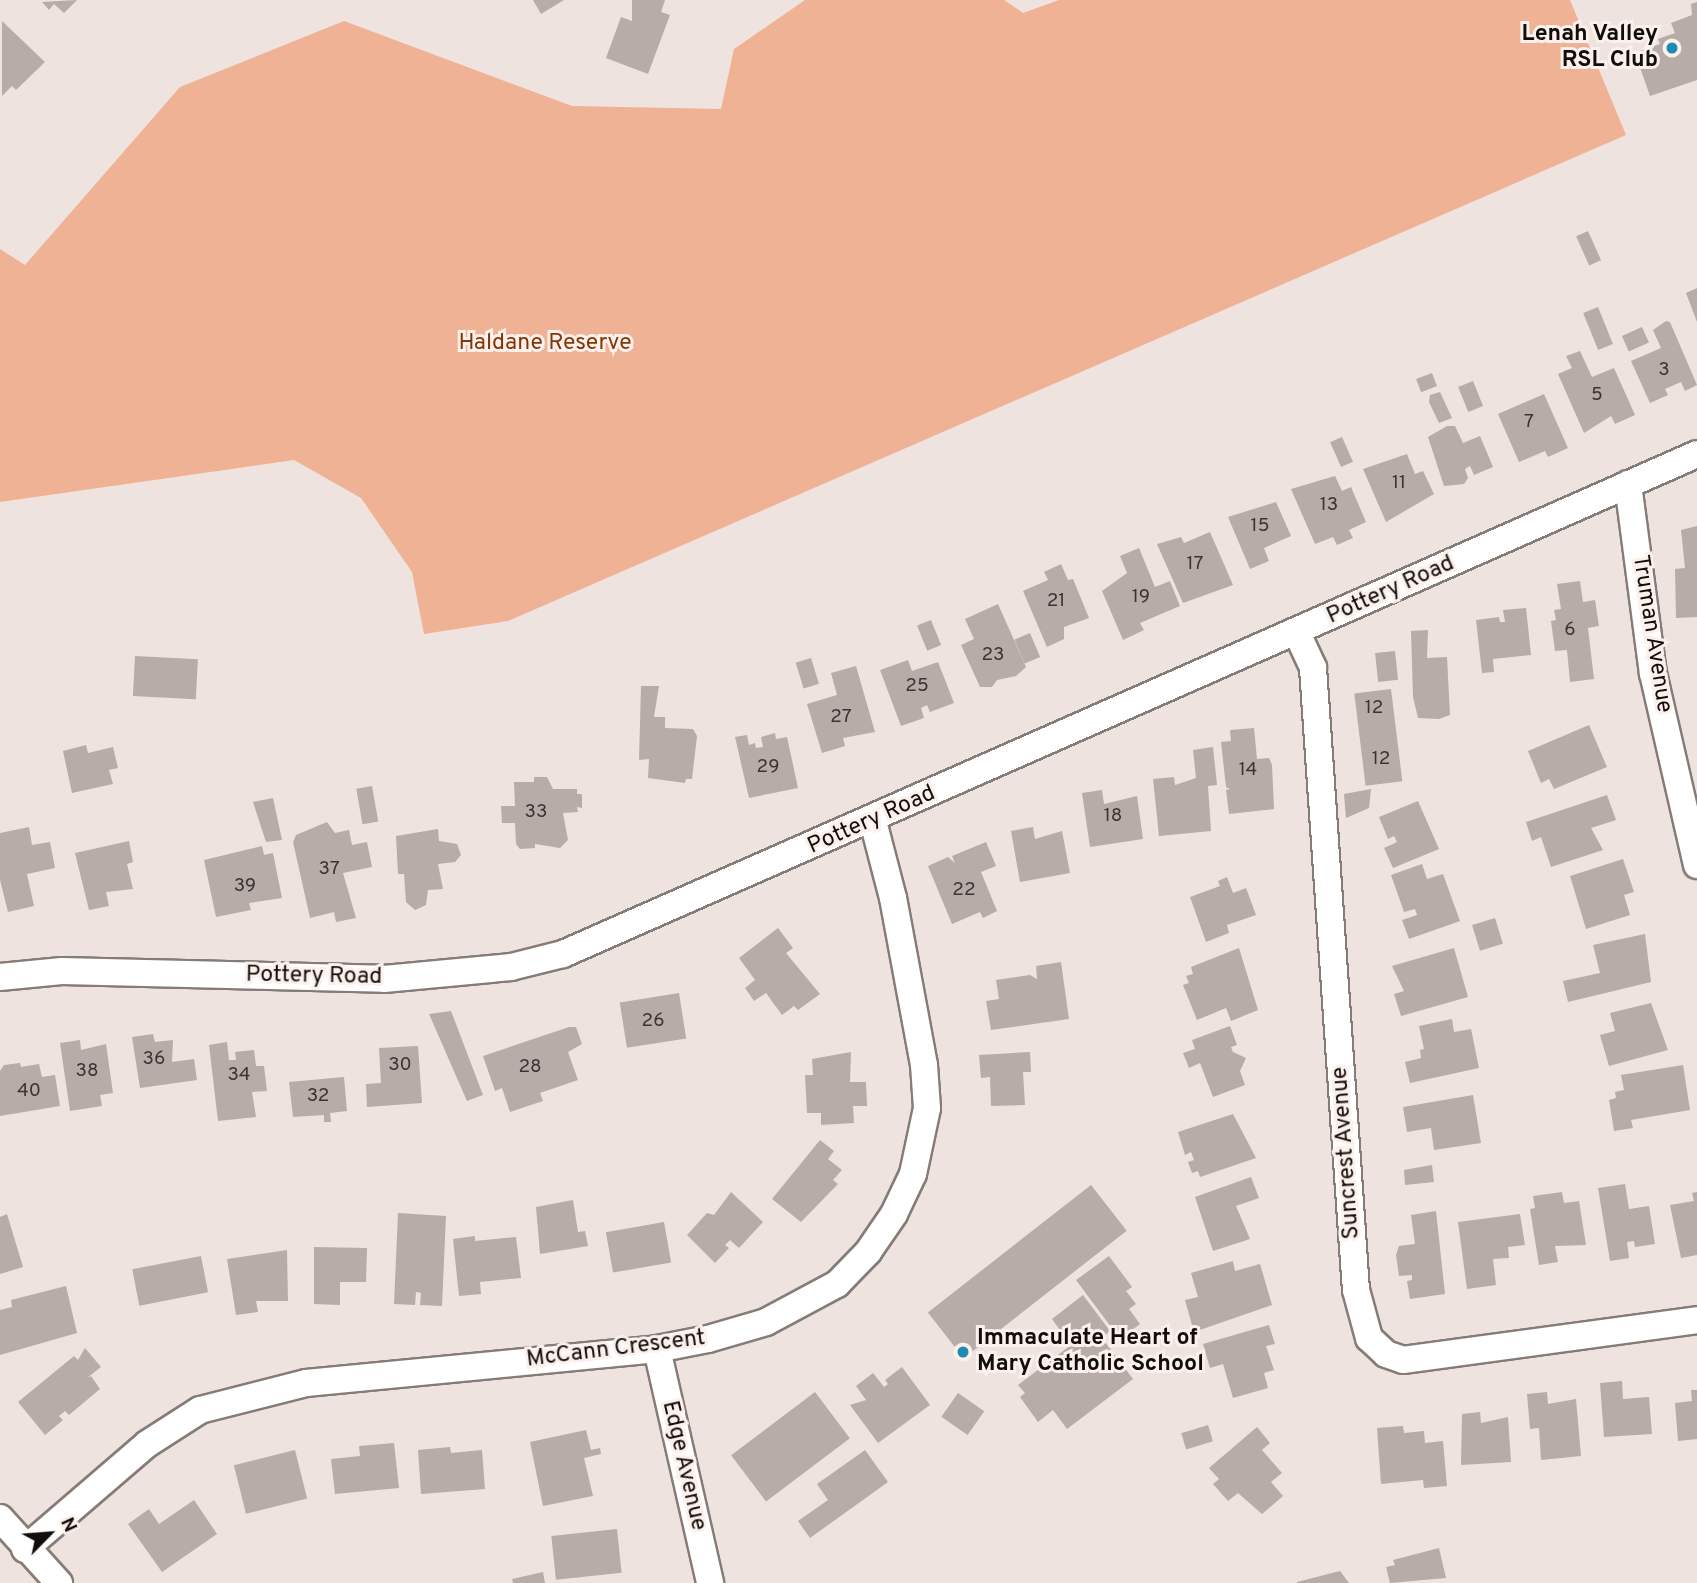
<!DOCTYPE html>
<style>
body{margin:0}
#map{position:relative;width:1697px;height:1583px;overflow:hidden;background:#eee3de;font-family:Overpass,sans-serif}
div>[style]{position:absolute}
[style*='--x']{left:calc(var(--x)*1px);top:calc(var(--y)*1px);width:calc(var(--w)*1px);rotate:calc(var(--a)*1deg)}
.green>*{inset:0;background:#efb295}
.building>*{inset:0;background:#b7aca7;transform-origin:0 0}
.roads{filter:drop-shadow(2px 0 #867c77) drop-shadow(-2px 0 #867c77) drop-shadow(0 2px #867c77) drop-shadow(0 -2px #867c77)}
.minor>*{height:26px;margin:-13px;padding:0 13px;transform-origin:13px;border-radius:13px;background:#fff}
.dots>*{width:19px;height:19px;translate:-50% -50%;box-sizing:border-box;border:4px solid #fbf0eb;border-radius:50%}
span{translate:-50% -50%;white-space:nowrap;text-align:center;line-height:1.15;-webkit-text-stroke:6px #fbf0eb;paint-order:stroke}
.number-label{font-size:19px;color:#3a3532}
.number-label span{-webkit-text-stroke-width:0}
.poi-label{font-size:23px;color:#100d0b;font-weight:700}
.right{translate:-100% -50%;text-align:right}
.left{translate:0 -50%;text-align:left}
.park-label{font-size:23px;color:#833704}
.street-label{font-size:23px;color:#100d0b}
.north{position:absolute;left:14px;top:1499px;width:70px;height:70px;-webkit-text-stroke:5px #fbf0eb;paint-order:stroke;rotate:65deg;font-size:19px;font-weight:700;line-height:28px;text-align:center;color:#100d0b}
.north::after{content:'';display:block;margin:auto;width:24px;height:32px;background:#100d0b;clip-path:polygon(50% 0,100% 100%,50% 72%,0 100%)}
</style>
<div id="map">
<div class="green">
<i style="clip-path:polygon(805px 0,1004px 0,1023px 13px,1059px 0,1570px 0,1626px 135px,508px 621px,424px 634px,412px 572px,361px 498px,294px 460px,0 502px,0 249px,25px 265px,180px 87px,344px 21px,572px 106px,721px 109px,734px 49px)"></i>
</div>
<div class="building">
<i style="clip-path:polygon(77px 0,64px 13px,54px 4px,49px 10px,42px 2px)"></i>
<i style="clip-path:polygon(533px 0,564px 0,541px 14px)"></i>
<i style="clip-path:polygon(632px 0,665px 0,661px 12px,670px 15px,648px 74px,606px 58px,621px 17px,632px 21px)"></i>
<i style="clip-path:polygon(1697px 2px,1697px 80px,1650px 96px,1635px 53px,1660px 44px,1658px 39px,1675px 33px,1671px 23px,1692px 15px,1691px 4px)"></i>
<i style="clip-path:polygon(2px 21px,45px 62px,16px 90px,12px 86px,2px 96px)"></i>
<i style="left:1588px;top:231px;width:32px;height:13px;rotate:66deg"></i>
<i style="clip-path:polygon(1697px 288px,1697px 322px,1686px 293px)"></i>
<i style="left:1598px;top:307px;width:40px;height:16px;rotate:68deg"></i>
<i style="clip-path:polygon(1666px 321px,1670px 322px,1697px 385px,1685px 391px,1681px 382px,1665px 389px,1668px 395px,1650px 403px,1631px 361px,1661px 348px,1653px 330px)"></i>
<i style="left:1642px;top:327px;width:17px;height:22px;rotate:66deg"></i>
<i style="clip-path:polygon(1580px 351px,1592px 377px,1614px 368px,1635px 415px,1615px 424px,1611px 416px,1584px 433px,1558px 374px,1572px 368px,1566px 356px)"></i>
<i style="left:1432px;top:373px;width:14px;height:17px;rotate:69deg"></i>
<i style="left:1473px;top:381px;width:27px;height:16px;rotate:68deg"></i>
<i style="clip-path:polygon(1440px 392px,1452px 418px,1439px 423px,1429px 402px,1430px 395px)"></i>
<i style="clip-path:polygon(1544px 394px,1568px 448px,1548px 457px,1545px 451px,1519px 462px,1498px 414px)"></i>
<i style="clip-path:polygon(1447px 426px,1455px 426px,1463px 443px,1480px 436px,1493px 467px,1474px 475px,1470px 466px,1465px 469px,1468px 478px,1464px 484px,1444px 486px,1428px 437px)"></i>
<i style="left:1342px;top:437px;width:27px;height:13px;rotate:66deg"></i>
<i style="clip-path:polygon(1407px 454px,1415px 474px,1423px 471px,1434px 494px,1386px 522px,1363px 469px)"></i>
<i style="clip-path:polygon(1335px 476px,1342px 491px,1351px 487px,1366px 522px,1349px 530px,1353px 538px,1337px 545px,1333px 537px,1315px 544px,1291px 489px)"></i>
<i style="clip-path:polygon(1276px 502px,1291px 536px,1264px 548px,1269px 561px,1250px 569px,1228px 517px)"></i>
<i style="clip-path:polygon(1697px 526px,1697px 617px,1676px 618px,1675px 569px,1685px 568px,1681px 530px)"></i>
<i style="clip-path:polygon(1210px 532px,1233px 585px,1183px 603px,1157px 544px,1181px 537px,1184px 543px)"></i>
<i style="clip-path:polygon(1139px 548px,1155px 587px,1170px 581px,1180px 606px,1140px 623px,1144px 630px,1123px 640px,1102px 591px,1127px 573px,1120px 556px)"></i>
<i style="clip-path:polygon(1061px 564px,1068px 580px,1073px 579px,1089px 618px,1064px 627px,1064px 639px,1047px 647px,1023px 591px,1048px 580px,1044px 572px)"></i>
<i style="clip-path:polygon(1580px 581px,1583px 602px,1595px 600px,1599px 626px,1588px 628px,1594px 679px,1570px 682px,1567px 650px,1555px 651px,1551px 621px,1556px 620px,1554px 610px,1561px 609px,1557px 584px)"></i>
<i style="clip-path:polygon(998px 604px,1026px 667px,1016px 676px,997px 680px,992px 687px,980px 687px,961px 645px,974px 639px,965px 619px)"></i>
<i style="clip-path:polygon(1526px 608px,1531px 655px,1493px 659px,1494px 672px,1482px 673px,1476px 620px,1499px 617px,1500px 622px,1505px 622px,1503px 610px)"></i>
<i style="left:931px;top:620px;width:27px;height:15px;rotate:68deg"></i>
<i style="clip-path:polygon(1428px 630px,1427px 658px,1447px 657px,1450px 715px,1439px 719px,1418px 718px,1413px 697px,1411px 631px)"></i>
<i style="left:1030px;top:633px;width:26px;height:17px;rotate:67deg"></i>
<i style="left:1395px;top:651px;width:29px;height:20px;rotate:84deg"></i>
<i style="left:135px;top:656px;width:63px;height:40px;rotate:3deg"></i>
<i style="left:811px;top:658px;width:27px;height:16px;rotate:73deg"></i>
<i style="clip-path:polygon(908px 660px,912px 671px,938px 662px,954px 703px,930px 712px,927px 705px,921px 708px,924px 718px,901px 726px,880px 670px)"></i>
<i style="clip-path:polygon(856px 666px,875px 732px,843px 738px,845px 746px,822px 753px,807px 704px,837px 695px,831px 673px)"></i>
<i style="clip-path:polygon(641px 686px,659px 686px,654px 717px,665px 717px,665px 728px,693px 729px,697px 736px,692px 779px,686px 779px,685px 783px,648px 778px,649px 759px,639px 760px)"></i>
<i style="left:1391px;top:689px;width:93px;height:37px;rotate:83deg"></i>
<i style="clip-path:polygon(1589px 725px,1607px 767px,1554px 789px,1549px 779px,1541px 783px,1528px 751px)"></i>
<i style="clip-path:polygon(1254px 728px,1257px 759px,1269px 758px,1272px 765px,1274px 809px,1229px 814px,1226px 790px,1230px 789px,1226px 787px,1221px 742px,1231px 741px,1230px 730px)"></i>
<i style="clip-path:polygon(775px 733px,776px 739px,787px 737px,798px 788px,749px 798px,735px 737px,747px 735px,749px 745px,755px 743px,756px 748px,763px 747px,761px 737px)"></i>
<i style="clip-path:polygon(86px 745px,88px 753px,113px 747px,118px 768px,109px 770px,113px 784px,72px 793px,63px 751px)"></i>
<i style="clip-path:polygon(1213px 747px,1217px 785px,1208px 786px,1211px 831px,1159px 836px,1153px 779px,1174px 777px,1175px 785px,1196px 778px,1193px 750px)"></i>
<i style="clip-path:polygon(534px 777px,547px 777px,553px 789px,577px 789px,577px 794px,582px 794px,582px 808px,577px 807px,578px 812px,563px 813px,568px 840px,560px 848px,535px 844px,535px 848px,520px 849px,516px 844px,515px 823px,502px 823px,501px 806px,515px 806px,514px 782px,534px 782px)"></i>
<i style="left:372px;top:786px;width:36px;height:16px;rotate:80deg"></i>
<i style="clip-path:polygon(1371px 789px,1369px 808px,1346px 818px,1344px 794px)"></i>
<i style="clip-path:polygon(1102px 790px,1104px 804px,1137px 796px,1143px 839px,1090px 847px,1082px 793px)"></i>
<i style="clip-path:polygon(1607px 795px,1616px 820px,1591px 828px,1603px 850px,1551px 867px,1541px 837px,1532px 841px,1526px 822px)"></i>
<i style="clip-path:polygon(273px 798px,282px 840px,266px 842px,253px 802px)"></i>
<i style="clip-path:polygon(1418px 801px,1439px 849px,1393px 868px,1384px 848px,1397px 842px,1394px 836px,1388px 839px,1379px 817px)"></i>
<i style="clip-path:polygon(327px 822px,335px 833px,349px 830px,352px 845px,367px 842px,372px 867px,343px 873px,356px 918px,336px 922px,334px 912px,310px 918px,293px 842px,296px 835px)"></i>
<i style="clip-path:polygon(29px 827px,32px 845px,50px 842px,55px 868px,27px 874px,34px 906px,8px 912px,0 880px,0 833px)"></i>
<i style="clip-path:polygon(1033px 827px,1035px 839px,1062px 831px,1070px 873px,1020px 882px,1011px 831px)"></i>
<i style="clip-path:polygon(438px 829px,439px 841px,457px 844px,461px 855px,455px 862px,438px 864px,443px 889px,428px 890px,426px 905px,415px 910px,406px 902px,404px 874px,398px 874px,396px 836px)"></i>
<i style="clip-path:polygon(129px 841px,133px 862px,127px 864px,133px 889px,106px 892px,109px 906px,89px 910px,75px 853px)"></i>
<i style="clip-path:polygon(986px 842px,996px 866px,981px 872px,997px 911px,983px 918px,980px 912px,952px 924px,928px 866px,948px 857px,955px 863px,952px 856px)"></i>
<i style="clip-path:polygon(262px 846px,264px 855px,273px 853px,282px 898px,249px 903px,251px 910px,216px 917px,204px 860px)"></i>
<i style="clip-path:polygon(1623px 859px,1634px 892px,1624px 895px,1630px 915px,1586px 929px,1570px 876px)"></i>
<i style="clip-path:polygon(1422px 864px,1427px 879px,1443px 874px,1460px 921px,1409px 939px,1402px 920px,1417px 915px,1415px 909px,1404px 912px,1391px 875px)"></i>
<i style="clip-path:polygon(1227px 877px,1233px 893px,1246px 888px,1256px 915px,1227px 925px,1229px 933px,1206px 942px,1190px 897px,1220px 886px,1218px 881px)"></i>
<i style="left:1495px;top:918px;width:27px;height:24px;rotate:73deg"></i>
<i style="clip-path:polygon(778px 928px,793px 948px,786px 953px,820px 994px,798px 1010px,794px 1006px,782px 1015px,766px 993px,754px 1001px,745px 988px,755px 980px,739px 958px)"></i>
<i style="clip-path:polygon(1645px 934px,1651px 982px,1568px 1002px,1563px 981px,1600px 973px,1593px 945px)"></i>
<i style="clip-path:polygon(1239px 948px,1258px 1010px,1231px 1021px,1226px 1008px,1197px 1020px,1183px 985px,1189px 983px,1186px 976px,1193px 974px,1191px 967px)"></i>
<i style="clip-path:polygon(1454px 948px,1468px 997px,1401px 1016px,1394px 994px,1404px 991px,1392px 966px)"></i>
<i style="clip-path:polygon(1061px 962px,1069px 1019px,991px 1030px,986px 1001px,999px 999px,996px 980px,1030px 975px,1037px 979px,1036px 966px)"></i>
<i style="left:679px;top:993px;width:46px;height:60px;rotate:81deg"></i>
<i style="clip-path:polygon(1651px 1003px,1668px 1050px,1609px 1066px,1600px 1035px,1615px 1031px,1610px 1013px)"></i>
<i style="clip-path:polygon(451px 1011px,483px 1095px,467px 1101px,429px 1014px)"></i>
<i style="clip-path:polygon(1452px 1019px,1454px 1032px,1471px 1029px,1479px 1068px,1410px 1083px,1405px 1062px,1421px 1058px,1420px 1050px,1424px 1049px,1419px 1026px)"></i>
<i style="clip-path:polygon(1230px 1026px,1237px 1045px,1231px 1047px,1233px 1052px,1246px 1058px,1240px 1071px,1245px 1085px,1213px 1097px,1200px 1063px,1189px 1068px,1183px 1053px,1195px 1049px,1192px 1040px)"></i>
<i style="clip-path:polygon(569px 1027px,576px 1027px,582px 1044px,568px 1052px,578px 1080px,540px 1093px,543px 1101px,510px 1112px,502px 1088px,495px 1091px,483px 1056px)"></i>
<i style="clip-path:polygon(153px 1034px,155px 1042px,173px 1040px,172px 1062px,194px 1059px,197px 1080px,140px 1088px,132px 1037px)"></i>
<i style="clip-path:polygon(80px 1040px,81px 1050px,106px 1044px,113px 1093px,100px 1095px,102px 1106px,70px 1111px,60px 1043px)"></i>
<i style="clip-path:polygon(227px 1042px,229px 1060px,236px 1060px,235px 1052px,254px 1050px,256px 1066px,264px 1066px,267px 1091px,252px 1092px,256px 1117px,218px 1121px,209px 1045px)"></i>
<i style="clip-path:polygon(418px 1046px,422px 1103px,367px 1107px,366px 1084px,381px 1083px,379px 1048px)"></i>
<i style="clip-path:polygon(851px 1052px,850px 1082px,866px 1082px,867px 1106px,853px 1106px,854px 1123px,821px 1125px,821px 1113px,807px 1113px,805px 1075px,813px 1075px,812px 1059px)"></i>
<i style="clip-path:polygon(1030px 1052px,1031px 1072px,1023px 1072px,1025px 1105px,991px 1106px,990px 1077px,981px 1078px,979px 1055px)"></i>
<i style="clip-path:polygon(20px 1063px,21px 1067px,39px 1064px,42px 1077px,55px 1075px,60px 1106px,0 1116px,0 1071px,4px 1065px)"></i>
<i style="clip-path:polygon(1683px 1065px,1690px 1110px,1631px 1120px,1633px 1128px,1614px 1131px,1609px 1100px,1616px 1098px,1615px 1092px,1624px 1090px,1621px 1075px)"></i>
<i style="clip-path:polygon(344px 1077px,347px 1111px,330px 1113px,331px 1122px,324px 1122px,324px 1115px,293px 1117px,289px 1082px)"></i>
<i style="clip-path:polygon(1473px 1095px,1481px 1143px,1434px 1150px,1431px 1128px,1407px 1132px,1403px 1107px)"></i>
<i style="clip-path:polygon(1233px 1114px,1256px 1158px,1200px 1177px,1198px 1171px,1192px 1173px,1188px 1162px,1194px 1160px,1191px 1152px,1185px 1155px,1178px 1132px)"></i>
<i style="clip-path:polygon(820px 1140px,834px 1151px,828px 1159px,842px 1170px,833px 1180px,838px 1184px,801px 1222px,772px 1199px)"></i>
<i style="clip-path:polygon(1432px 1165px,1434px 1182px,1405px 1185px,1404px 1170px)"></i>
<i style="clip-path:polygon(1251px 1177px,1259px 1198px,1236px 1206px,1250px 1239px,1213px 1251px,1195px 1197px)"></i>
<i style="clip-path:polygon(1625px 1184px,1629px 1209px,1649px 1206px,1655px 1244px,1635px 1247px,1634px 1241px,1627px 1242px,1629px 1258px,1610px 1261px,1598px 1188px)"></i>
<i style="left:1091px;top:1185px;width:58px;height:207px;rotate:52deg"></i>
<i style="clip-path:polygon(731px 1192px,763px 1222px,739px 1248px,730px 1240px,725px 1245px,729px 1248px,715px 1263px,687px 1235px,707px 1213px,714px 1215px)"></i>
<i style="clip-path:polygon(1562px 1192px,1564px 1203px,1579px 1201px,1586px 1245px,1555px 1246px,1558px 1262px,1539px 1265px,1530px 1209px,1535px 1208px,1533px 1196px)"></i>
<i style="clip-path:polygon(1697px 1192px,1697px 1255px,1681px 1258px,1670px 1205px,1694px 1201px,1692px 1193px)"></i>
<i style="clip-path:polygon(573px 1200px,578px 1232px,585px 1231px,588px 1246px,540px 1254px,536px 1207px)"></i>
<i style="clip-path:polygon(1436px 1211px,1445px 1294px,1410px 1299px,1407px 1281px,1412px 1280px,1412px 1275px,1399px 1276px,1396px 1255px,1399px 1246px,1415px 1244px,1411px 1215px)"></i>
<i style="clip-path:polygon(398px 1213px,446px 1216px,442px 1306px,420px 1305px,421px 1293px,416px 1292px,415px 1305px,394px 1304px)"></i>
<i style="clip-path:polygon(7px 1214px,23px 1267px,0 1274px,0 1217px)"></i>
<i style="clip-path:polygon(1520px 1214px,1525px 1245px,1508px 1247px,1509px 1258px,1493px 1259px,1496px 1285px,1467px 1289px,1458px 1222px)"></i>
<i style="left:664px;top:1222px;width:41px;height:59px;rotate:80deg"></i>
<i style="clip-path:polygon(475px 1236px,475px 1241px,516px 1237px,521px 1278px,480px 1282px,481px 1294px,459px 1296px,453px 1239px)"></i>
<i style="clip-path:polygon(314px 1247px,367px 1248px,366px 1282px,340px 1282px,340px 1305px,314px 1304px)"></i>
<i style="clip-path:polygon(287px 1250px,288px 1301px,256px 1301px,258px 1312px,236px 1315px,227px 1259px)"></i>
<i style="left:201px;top:1256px;width:37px;height:70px;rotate:79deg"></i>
<i style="clip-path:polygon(1109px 1256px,1132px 1287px,1126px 1291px,1136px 1304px,1129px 1309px,1140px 1324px,1120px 1339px,1076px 1280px)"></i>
<i style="clip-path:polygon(1233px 1261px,1235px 1271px,1260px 1264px,1272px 1305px,1194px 1332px,1185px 1300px,1198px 1297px,1191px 1273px)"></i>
<i style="clip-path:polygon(66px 1286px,77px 1333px,0 1355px,0 1310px,12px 1307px,11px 1300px)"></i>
<i style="clip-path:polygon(1083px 1295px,1110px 1331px,1102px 1338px,1133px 1379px,1067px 1429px,1053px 1410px,1038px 1422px,1020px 1397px,1025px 1393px,1018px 1385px,1071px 1345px,1052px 1319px)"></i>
<i style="clip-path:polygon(1269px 1325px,1275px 1344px,1266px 1346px,1274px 1370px,1264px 1373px,1268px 1388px,1233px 1398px,1223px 1364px,1210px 1368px,1203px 1344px)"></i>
<i style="clip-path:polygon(85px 1348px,101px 1367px,87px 1378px,91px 1376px,100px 1389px,69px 1415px,65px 1411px,59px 1416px,63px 1420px,45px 1435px,18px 1402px,74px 1356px,78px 1360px)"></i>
<i style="clip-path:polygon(902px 1367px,930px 1405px,878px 1443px,850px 1405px,866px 1400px,856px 1386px,873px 1373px,884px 1387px,888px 1384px,885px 1380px)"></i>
<i style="clip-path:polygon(1622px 1381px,1623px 1399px,1649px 1397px,1652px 1434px,1604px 1437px,1600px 1383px)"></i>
<i style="clip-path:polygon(1691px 1390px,1697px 1390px,1697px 1439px,1678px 1441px,1675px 1403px,1692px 1401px)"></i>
<i style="left:815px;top:1392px;width:58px;height:105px;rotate:53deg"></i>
<i style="clip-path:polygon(1547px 1392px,1548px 1404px,1576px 1399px,1581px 1456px,1541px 1460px,1539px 1428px,1530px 1429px,1527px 1394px)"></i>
<i style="left:958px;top:1393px;width:32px;height:29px;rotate:35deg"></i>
<i style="clip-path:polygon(1480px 1412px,1481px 1423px,1508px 1417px,1511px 1462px,1461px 1465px,1462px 1414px)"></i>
<i style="left:1208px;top:1425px;width:17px;height:28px;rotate:73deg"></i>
<i style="clip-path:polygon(1403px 1426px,1404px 1433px,1424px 1431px,1425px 1443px,1443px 1441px,1447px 1486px,1424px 1488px,1423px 1480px,1381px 1484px,1377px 1428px)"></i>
<i style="clip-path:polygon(1257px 1427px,1270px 1443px,1262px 1450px,1282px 1473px,1271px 1482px,1283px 1496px,1262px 1514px,1238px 1493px,1228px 1501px,1213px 1484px,1219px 1479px,1209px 1468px)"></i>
<i style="clip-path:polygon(586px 1430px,591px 1450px,600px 1448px,601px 1454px,584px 1458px,593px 1496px,543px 1506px,530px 1442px)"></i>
<i style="clip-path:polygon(394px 1443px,399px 1488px,335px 1494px,331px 1459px,360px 1456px,359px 1446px)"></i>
<i style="clip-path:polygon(450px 1447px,451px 1453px,482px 1450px,485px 1489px,421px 1494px,418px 1450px)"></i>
<i style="left:295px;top:1450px;width:50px;height:63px;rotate:76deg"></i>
<i style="clip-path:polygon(865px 1450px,888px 1482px,810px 1538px,798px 1521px,828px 1500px,817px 1484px)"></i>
<i style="clip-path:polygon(194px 1500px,217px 1534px,162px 1572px,128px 1524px,149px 1509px,159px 1524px)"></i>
<i style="left:617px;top:1529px;width:44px;height:66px;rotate:84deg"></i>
<i style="clip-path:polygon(1439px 1548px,1446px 1578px,1390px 1583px,1386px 1567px,1395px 1565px,1393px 1560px)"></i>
<i style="clip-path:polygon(1340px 1571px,1349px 1583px,1297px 1583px,1297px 1582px)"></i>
<i style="clip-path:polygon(543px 1572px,545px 1583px,513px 1583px,512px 1579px)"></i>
</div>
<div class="roads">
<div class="minor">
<i style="--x:1628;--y:484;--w:191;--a:82.5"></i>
<i style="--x:1653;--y:673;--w:197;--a:77.1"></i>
<i style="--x:1297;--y:633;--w:38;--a:65"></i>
<i style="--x:1313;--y:668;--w:623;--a:86.05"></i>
<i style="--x:1356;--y:1290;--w:50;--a:74.8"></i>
<i style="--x:1369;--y:1338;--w:23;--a:43"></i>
<i style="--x:1386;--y:1354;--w:18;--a:19"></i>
<i style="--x:1403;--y:1360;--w:297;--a:-7.7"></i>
<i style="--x:0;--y:977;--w:62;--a:-5.5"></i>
<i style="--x:62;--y:971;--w:322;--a:1.4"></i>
<i style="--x:384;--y:979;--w:128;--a:-5.4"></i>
<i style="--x:511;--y:967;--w:54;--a:-14"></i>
<i style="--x:563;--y:954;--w:1239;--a:-23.79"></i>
<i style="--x:657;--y:1349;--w:240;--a:77.2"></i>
<i style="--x:0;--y:1518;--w:88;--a:47.8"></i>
<i style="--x:25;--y:1549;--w:161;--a:-40.7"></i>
<i style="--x:147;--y:1444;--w:63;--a:-32.7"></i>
<i style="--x:200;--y:1410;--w:109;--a:-14.3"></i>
<i style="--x:306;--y:1383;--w:353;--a:-5.5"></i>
<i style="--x:657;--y:1349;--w:52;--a:-11.1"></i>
<i style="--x:708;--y:1339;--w:60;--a:-16.3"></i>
<i style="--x:766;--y:1322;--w:81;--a:-28.2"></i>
<i style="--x:837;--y:1284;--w:45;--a:-45.9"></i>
<i style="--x:868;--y:1252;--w:46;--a:-55.6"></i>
<i style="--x:894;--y:1214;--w:44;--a:-64.6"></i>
<i style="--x:913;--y:1174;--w:67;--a:-78"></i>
<i style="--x:927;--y:1108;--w:43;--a:-94"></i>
<i style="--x:924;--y:1065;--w:170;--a:-100.5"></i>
<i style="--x:893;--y:898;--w:80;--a:-104.6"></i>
</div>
</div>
<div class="dots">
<i style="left:1672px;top:48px;background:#1c8cb1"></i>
<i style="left:963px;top:1352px;background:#1c8cb1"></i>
</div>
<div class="number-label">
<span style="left:1664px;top:371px">3</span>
<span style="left:1597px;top:396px">5</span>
<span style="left:1529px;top:423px">7</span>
<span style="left:1399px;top:484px">11</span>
<span style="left:1329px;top:506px">13</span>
<span style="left:1260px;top:527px">15</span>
<span style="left:1195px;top:565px">17</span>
<span style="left:1141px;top:598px">19</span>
<span style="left:1056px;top:602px">21</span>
<span style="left:1570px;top:631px">6</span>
<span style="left:993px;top:656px">23</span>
<span style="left:917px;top:687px">25</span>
<span style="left:1374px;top:709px">12</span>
<span style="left:841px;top:718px">27</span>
<span style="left:1381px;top:760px">12</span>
<span style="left:768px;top:768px">29</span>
<span style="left:1248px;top:771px">14</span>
<span style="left:536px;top:813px">33</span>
<span style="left:1113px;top:817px">18</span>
<span style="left:329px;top:870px">37</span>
<span style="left:245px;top:887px">39</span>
<span style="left:964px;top:891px">22</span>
<span style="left:653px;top:1022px">26</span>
<span style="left:154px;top:1060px">36</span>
<span style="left:400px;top:1066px">30</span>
<span style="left:530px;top:1068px">28</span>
<span style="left:87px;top:1072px">38</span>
<span style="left:239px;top:1076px">34</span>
<span style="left:29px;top:1092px">40</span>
<span style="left:318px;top:1097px">32</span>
</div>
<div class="poi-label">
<span class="right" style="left:1658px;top:48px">Lenah Valley<br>RSL Club</span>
<span class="left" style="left:977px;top:1352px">Immaculate Heart of<br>Mary Catholic School</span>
</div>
<div class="park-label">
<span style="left:545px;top:344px">Haldane Reserve</span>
</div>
<div class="street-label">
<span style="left:1391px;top:591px;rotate:-24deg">Pottery Road</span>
<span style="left:1651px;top:634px;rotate:81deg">Truman Avenue</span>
<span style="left:872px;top:821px;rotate:-24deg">Pottery Road</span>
<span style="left:314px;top:977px;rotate:1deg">Pottery Road</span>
<span style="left:1347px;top:1153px;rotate:-94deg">Suncrest Avenue</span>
<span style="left:616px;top:1350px;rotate:-7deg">McCann Crescent</span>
<span style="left:683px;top:1466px;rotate:77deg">Edge Avenue</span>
</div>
<div class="north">N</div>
</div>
